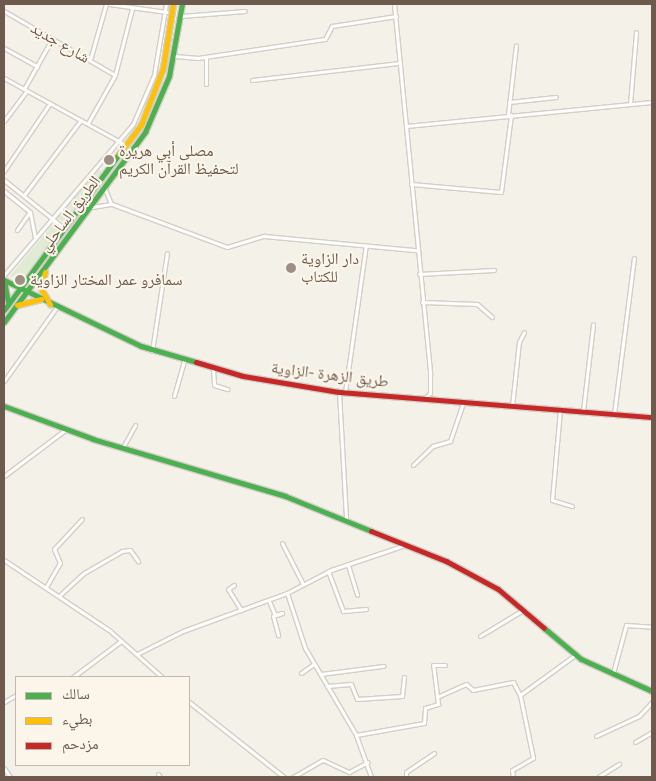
<!DOCTYPE html>
<meta charset="utf-8">
<style>
body{margin:0}
#map{position:relative;width:656px;height:781px;overflow:hidden;background:#f4f1e9;font-family:Karla,"Noto Naskh Arabic",sans-serif}
div>[style]{position:absolute}
[style*='--x']{left:calc(var(--x)*1px);top:calc(var(--y)*1px);width:calc(var(--w)*1px);rotate:calc(var(--a)*1deg)}
.green>*{inset:0;background:#e0ead5}
.roads{filter:drop-shadow(1px 0 #d3cec7) drop-shadow(-1px 0 #d3cec7) drop-shadow(0 1px #d3cec7) drop-shadow(0 -1px #d3cec7)}
.street>*{height:3px;margin:-1.5px;padding:0 1.5px;transform-origin:1.5px;border-radius:1.5px;background:#fdfdfc}
.fast>*{height:5px;margin:-2.5px;padding:0 2.5px;transform-origin:2.5px;border-radius:2.5px;background:#4caf50}
.slow>*{height:5px;margin:-2.5px;padding:0 2.5px;transform-origin:2.5px;border-radius:2.5px;background:#ffc107}
.jam>*{height:5px;margin:-2.5px;padding:0 2.5px;transform-origin:2.5px;border-radius:2.5px;background:#c62828}
.dots>*{width:14px;height:14px;translate:-50% -50%;box-sizing:border-box;border:2px solid #fcf6ea;border-radius:50%}
span{translate:-50% -50%;white-space:nowrap;text-align:center;line-height:1.15;-webkit-text-stroke:4px #fcf6ea;paint-order:stroke}
.street-label{font-size:16px;color:#6e5a4d}
.poi-label{font-size:16px;color:#6e5a4d}
.left{translate:0 -50%;text-align:left}
.frame{position:absolute;inset:0;border:5px solid #6e5a4d;pointer-events:none}
.legend{position:absolute;left:15px;top:676px;width:175px;height:90px;box-sizing:border-box;background:#fcf6ea;border:1px solid #c3b8ab;margin:0;padding:6px 9px;list-style:none;font-size:15px;color:#6e5a4d}
.legend li{display:flex;align-items:center;gap:10px;height:25px}
.legend b{width:25px;border:1px solid #c3b8ab}
</style>
<div id="map">
<div class="green">
<i style="clip-path:polygon(97px 168px,105px 173px,66px 223px,56px 218px)"></i>
<i style="clip-path:polygon(54px 223px,61px 230px,23px 281px,10px 276px)"></i>
</div>
<div class="roads">
<div class="street">
<i style="--x:109;--y:4;--w:58;--a:8"></i>
<i style="--x:394;--y:4;--w:372;--a:84.4"></i>
<i style="--x:430;--y:374;--w:19;--a:90"></i>
<i style="--x:430;--y:393;--w:8;--a:135"></i>
<i style="--x:4;--y:11;--w:128;--a:30"></i>
<i style="--x:181;--y:16;--w:64;--a:-4.5"></i>
<i style="--x:4;--y:48;--w:38;--a:29"></i>
<i style="--x:175;--y:56;--w:23;--a:5"></i>
<i style="--x:198;--y:58;--w:128;--a:-8.5"></i>
<i style="--x:325;--y:39;--w:15;--a:-62"></i>
<i style="--x:332;--y:26;--w:65;--a:-8.9"></i>
<i style="--x:90;--y:60;--w:58;--a:-74.1"></i>
<i style="--x:4;--y:78;--w:139;--a:28.8"></i>
<i style="--x:252;--y:80;--w:149;--a:-6.6"></i>
<i style="--x:206;--y:84;--w:27;--a:-90"></i>
<i style="--x:24;--y:89;--w:57;--a:-60.8"></i>
<i style="--x:509;--y:102;--w:47;--a:-6.1"></i>
<i style="--x:630;--y:104;--w:72;--a:-85.2"></i>
<i style="--x:508;--y:115;--w:70;--a:-83.5"></i>
<i style="--x:4;--y:121;--w:38;--a:-53"></i>
<i style="--x:88;--y:123;--w:55;--a:-60.6"></i>
<i style="--x:115;--y:75;--w:68;--a:-75.6"></i>
<i style="--x:406;--y:126;--w:247;--a:-5.6"></i>
<i style="--x:4;--y:171;--w:82;--a:-55.9"></i>
<i style="--x:4;--y:180;--w:78;--a:38.8"></i>
<i style="--x:411;--y:184;--w:90;--a:5.1"></i>
<i style="--x:501;--y:192;--w:78;--a:-82.6"></i>
<i style="--x:105;--y:189;--w:16;--a:68"></i>
<i style="--x:4;--y:191;--w:33;--a:39"></i>
<i style="--x:30;--y:212;--w:26;--a:79"></i>
<i style="--x:24;--y:195;--w:94;--a:-52.8"></i>
<i style="--x:92;--y:207;--w:20;--a:-9"></i>
<i style="--x:112;--y:204;--w:123;--a:20.5"></i>
<i style="--x:227;--y:247;--w:39;--a:-17"></i>
<i style="--x:264;--y:236;--w:153;--a:5.3"></i>
<i style="--x:17;--y:230;--w:21;--a:-55"></i>
<i style="--x:419;--y:274;--w:75;--a:-3.1"></i>
<i style="--x:4;--y:275;--w:199;--a:-49.5"></i>
<i style="--x:133;--y:124;--w:53;--a:-66.8"></i>
<i style="--x:154;--y:75;--w:72;--a:-80.4"></i>
<i style="--x:422;--y:302;--w:55;--a:2.1"></i>
<i style="--x:477;--y:304;--w:20;--a:41"></i>
<i style="--x:152;--y:351;--w:99;--a:-81.3"></i>
<i style="--x:213;--y:369;--w:16;--a:86"></i>
<i style="--x:214;--y:385;--w:14;--a:17"></i>
<i style="--x:4;--y:381;--w:90;--a:-54.5"></i>
<i style="--x:339;--y:392;--w:127;--a:86.8"></i>
<i style="--x:345;--y:392;--w:148;--a:-81.9"></i>
<i style="--x:174;--y:396;--w:36;--a:-74"></i>
<i style="--x:512;--y:406;--w:64;--a:-83.8"></i>
<i style="--x:519;--y:342;--w:11;--a:-63"></i>
<i style="--x:560;--y:410;--w:90;--a:95.1"></i>
<i style="--x:552;--y:500;--w:21;--a:17"></i>
<i style="--x:583;--y:411;--w:87;--a:-83.4"></i>
<i style="--x:614;--y:414;--w:157;--a:-82.7"></i>
<i style="--x:123;--y:447;--w:25;--a:-61"></i>
<i style="--x:413;--y:465;--w:28;--a:-44"></i>
<i style="--x:433;--y:446;--w:18;--a:-16"></i>
<i style="--x:450;--y:441;--w:40;--a:-71.1"></i>
<i style="--x:4;--y:476;--w:76;--a:-37"></i>
<i style="--x:282;--y:543;--w:46;--a:62.9"></i>
<i style="--x:4;--y:560;--w:126;--a:33.7"></i>
<i style="--x:109;--y:630;--w:71;--a:41.6"></i>
<i style="--x:348;--y:565;--w:31;--a:73"></i>
<i style="--x:328;--y:571;--w:43;--a:69.4"></i>
<i style="--x:343;--y:611;--w:23;--a:-5"></i>
<i style="--x:234;--y:585;--w:7;--a:146"></i>
<i style="--x:228;--y:589;--w:25;--a:58"></i>
<i style="--x:46;--y:587;--w:28;--a:-60"></i>
<i style="--x:60;--y:563;--w:15;--a:-113"></i>
<i style="--x:54;--y:549;--w:41;--a:-47"></i>
<i style="--x:287;--y:593;--w:58;--a:71.9"></i>
<i style="--x:305;--y:648;--w:101;--a:59.6"></i>
<i style="--x:356;--y:735;--w:45;--a:70.3"></i>
<i style="--x:59;--y:596;--w:34;--a:-43"></i>
<i style="--x:84;--y:573;--w:44;--a:-30.1"></i>
<i style="--x:122;--y:551;--w:8;--a:-7"></i>
<i style="--x:130;--y:550;--w:14;--a:54"></i>
<i style="--x:269;--y:601;--w:15;--a:67"></i>
<i style="--x:275;--y:615;--w:7;--a:-16"></i>
<i style="--x:282;--y:613;--w:9;--a:162"></i>
<i style="--x:273;--y:616;--w:20;--a:75"></i>
<i style="--x:480;--y:636;--w:50;--a:-31.2"></i>
<i style="--x:137;--y:654;--w:51;--a:-26.6"></i>
<i style="--x:183;--y:631;--w:111;--a:-20.1"></i>
<i style="--x:287;--y:593;--w:50;--a:-27.6"></i>
<i style="--x:331;--y:570;--w:78;--a:-18.7"></i>
<i style="--x:301;--y:673;--w:16;--a:-35"></i>
<i style="--x:613;--y:673;--w:50;--a:-74.8"></i>
<i style="--x:626;--y:625;--w:26;--a:4"></i>
<i style="--x:321;--y:674;--w:63;--a:-7.4"></i>
<i style="--x:73;--y:677;--w:60;--a:-36.9"></i>
<i style="--x:327;--y:686;--w:24;--a:-5"></i>
<i style="--x:351;--y:684;--w:16;--a:68"></i>
<i style="--x:357;--y:699;--w:45;--a:-3.8"></i>
<i style="--x:402;--y:696;--w:19;--a:-84"></i>
<i style="--x:520;--y:695;--w:68;--a:-36"></i>
<i style="--x:437;--y:697;--w:32;--a:-24"></i>
<i style="--x:466;--y:684;--w:9;--a:41"></i>
<i style="--x:473;--y:690;--w:41;--a:-11.3"></i>
<i style="--x:513;--y:682;--w:15;--a:62"></i>
<i style="--x:520;--y:695;--w:64;--a:78.3"></i>
<i style="--x:533;--y:758;--w:24;--a:150"></i>
<i style="--x:512;--y:770;--w:7;--a:82"></i>
<i style="--x:4;--y:702;--w:14;--a:-30"></i>
<i style="--x:189;--y:702;--w:121;--a:38.3"></i>
<i style="--x:356;--y:735;--w:69;--a:-10"></i>
<i style="--x:424;--y:723;--w:15;--a:-86"></i>
<i style="--x:425;--y:708;--w:14;--a:-17"></i>
<i style="--x:438;--y:704;--w:39;--a:-97"></i>
<i style="--x:433;--y:665;--w:12;--a:0"></i>
<i style="--x:596;--y:736;--w:47;--a:-24.9"></i>
<i style="--x:639;--y:716;--w:19;--a:-47"></i>
<i style="--x:635;--y:742;--w:20;--a:-30"></i>
<i style="--x:4;--y:768;--w:11;--a:56"></i>
<i style="--x:158;--y:774;--w:4;--a:56"></i>
<i style="--x:293;--y:777;--w:34;--a:-30"></i>
<i style="--x:323;--y:760;--w:29;--a:25"></i>
<i style="--x:349;--y:772;--w:21;--a:-28"></i>
<i style="--x:406;--y:777;--w:5;--a:-90"></i>
<i style="--x:406;--y:772;--w:34;--a:-34"></i>
<i style="--x:598;--y:777;--w:25;--a:-32"></i>
</div>
<div class="fast">
<i style="--x:4;--y:280;--w:152;--a:25.7"></i>
<i style="--x:141;--y:346;--w:57;--a:16.2"></i>
<i style="--x:4;--y:280;--w:22;--a:80"></i>
<i style="--x:4;--y:310;--w:194;--a:-53.6"></i>
<i style="--x:4;--y:322;--w:237;--a:-53.4"></i>
<i style="--x:145;--y:132;--w:61;--a:-66.8"></i>
<i style="--x:169;--y:76;--w:73;--a:-79.8"></i>
<i style="--x:4;--y:406;--w:95;--a:20.3"></i>
<i style="--x:93;--y:439;--w:200;--a:16.5"></i>
<i style="--x:285;--y:496;--w:93;--a:22.1"></i>
<i style="--x:544;--y:628;--w:48;--a:40"></i>
<i style="--x:581;--y:659;--w:78;--a:24.3"></i>
</div>
<div class="slow">
<i style="--x:119;--y:154;--w:36;--a:-53"></i>
<i style="--x:141;--y:125;--w:61;--a:-68.9"></i>
<i style="--x:163;--y:68;--w:65;--a:-81.1"></i>
<i style="--x:45;--y:272;--w:16;--a:108"></i>
<i style="--x:40;--y:287;--w:20;--a:60"></i>
<i style="--x:17;--y:305;--w:25;--a:-14"></i>
</div>
<div class="jam">
<i style="--x:196;--y:362;--w:49;--a:16.6"></i>
<i style="--x:243;--y:376;--w:97;--a:9.5"></i>
<i style="--x:339;--y:392;--w:314;--a:4.6"></i>
<i style="--x:371;--y:531;--w:81;--a:21.8"></i>
<i style="--x:446;--y:561;--w:59;--a:28.3"></i>
<i style="--x:498;--y:589;--w:60;--a:40.3"></i>
</div>
</div>
<div class="dots">
<i style="left:109px;top:160px;background:#9d8f84"></i>
<i style="left:291px;top:268px;background:#9d8f84"></i>
<i style="left:20px;top:280px;background:#9d8f84"></i>
</div>
<div class="street-label">
<span style="left:60px;top:43px;rotate:30deg">شارع جديد</span>
<span style="left:70px;top:214px;rotate:-53deg">الطريق الساحلي</span>
<span style="left:330px;top:375px;rotate:7deg">طريق الزهرة -الزاوية</span>
</div>
<div class="poi-label">
<span class="left" style="left:119px;top:160px">مصلى أبي هريرة<br>لتحفيظ القرآن الكريم</span>
<span class="left" style="left:301px;top:268px">دار الزاوية<br>للكتاب</span>
<span class="left" style="left:30px;top:280px">سمافرو عمر المختار الزاوية</span>
</div>
<div class="frame"></div>
<ul class="legend">
<li><b style="height:6px;background:#4caf50"></b>سالك</li>
<li><b style="height:6px;background:#ffc107"></b>بطيء</li>
<li><b style="height:6px;background:#c62828"></b>مزدحم</li>
</ul>
</div>
